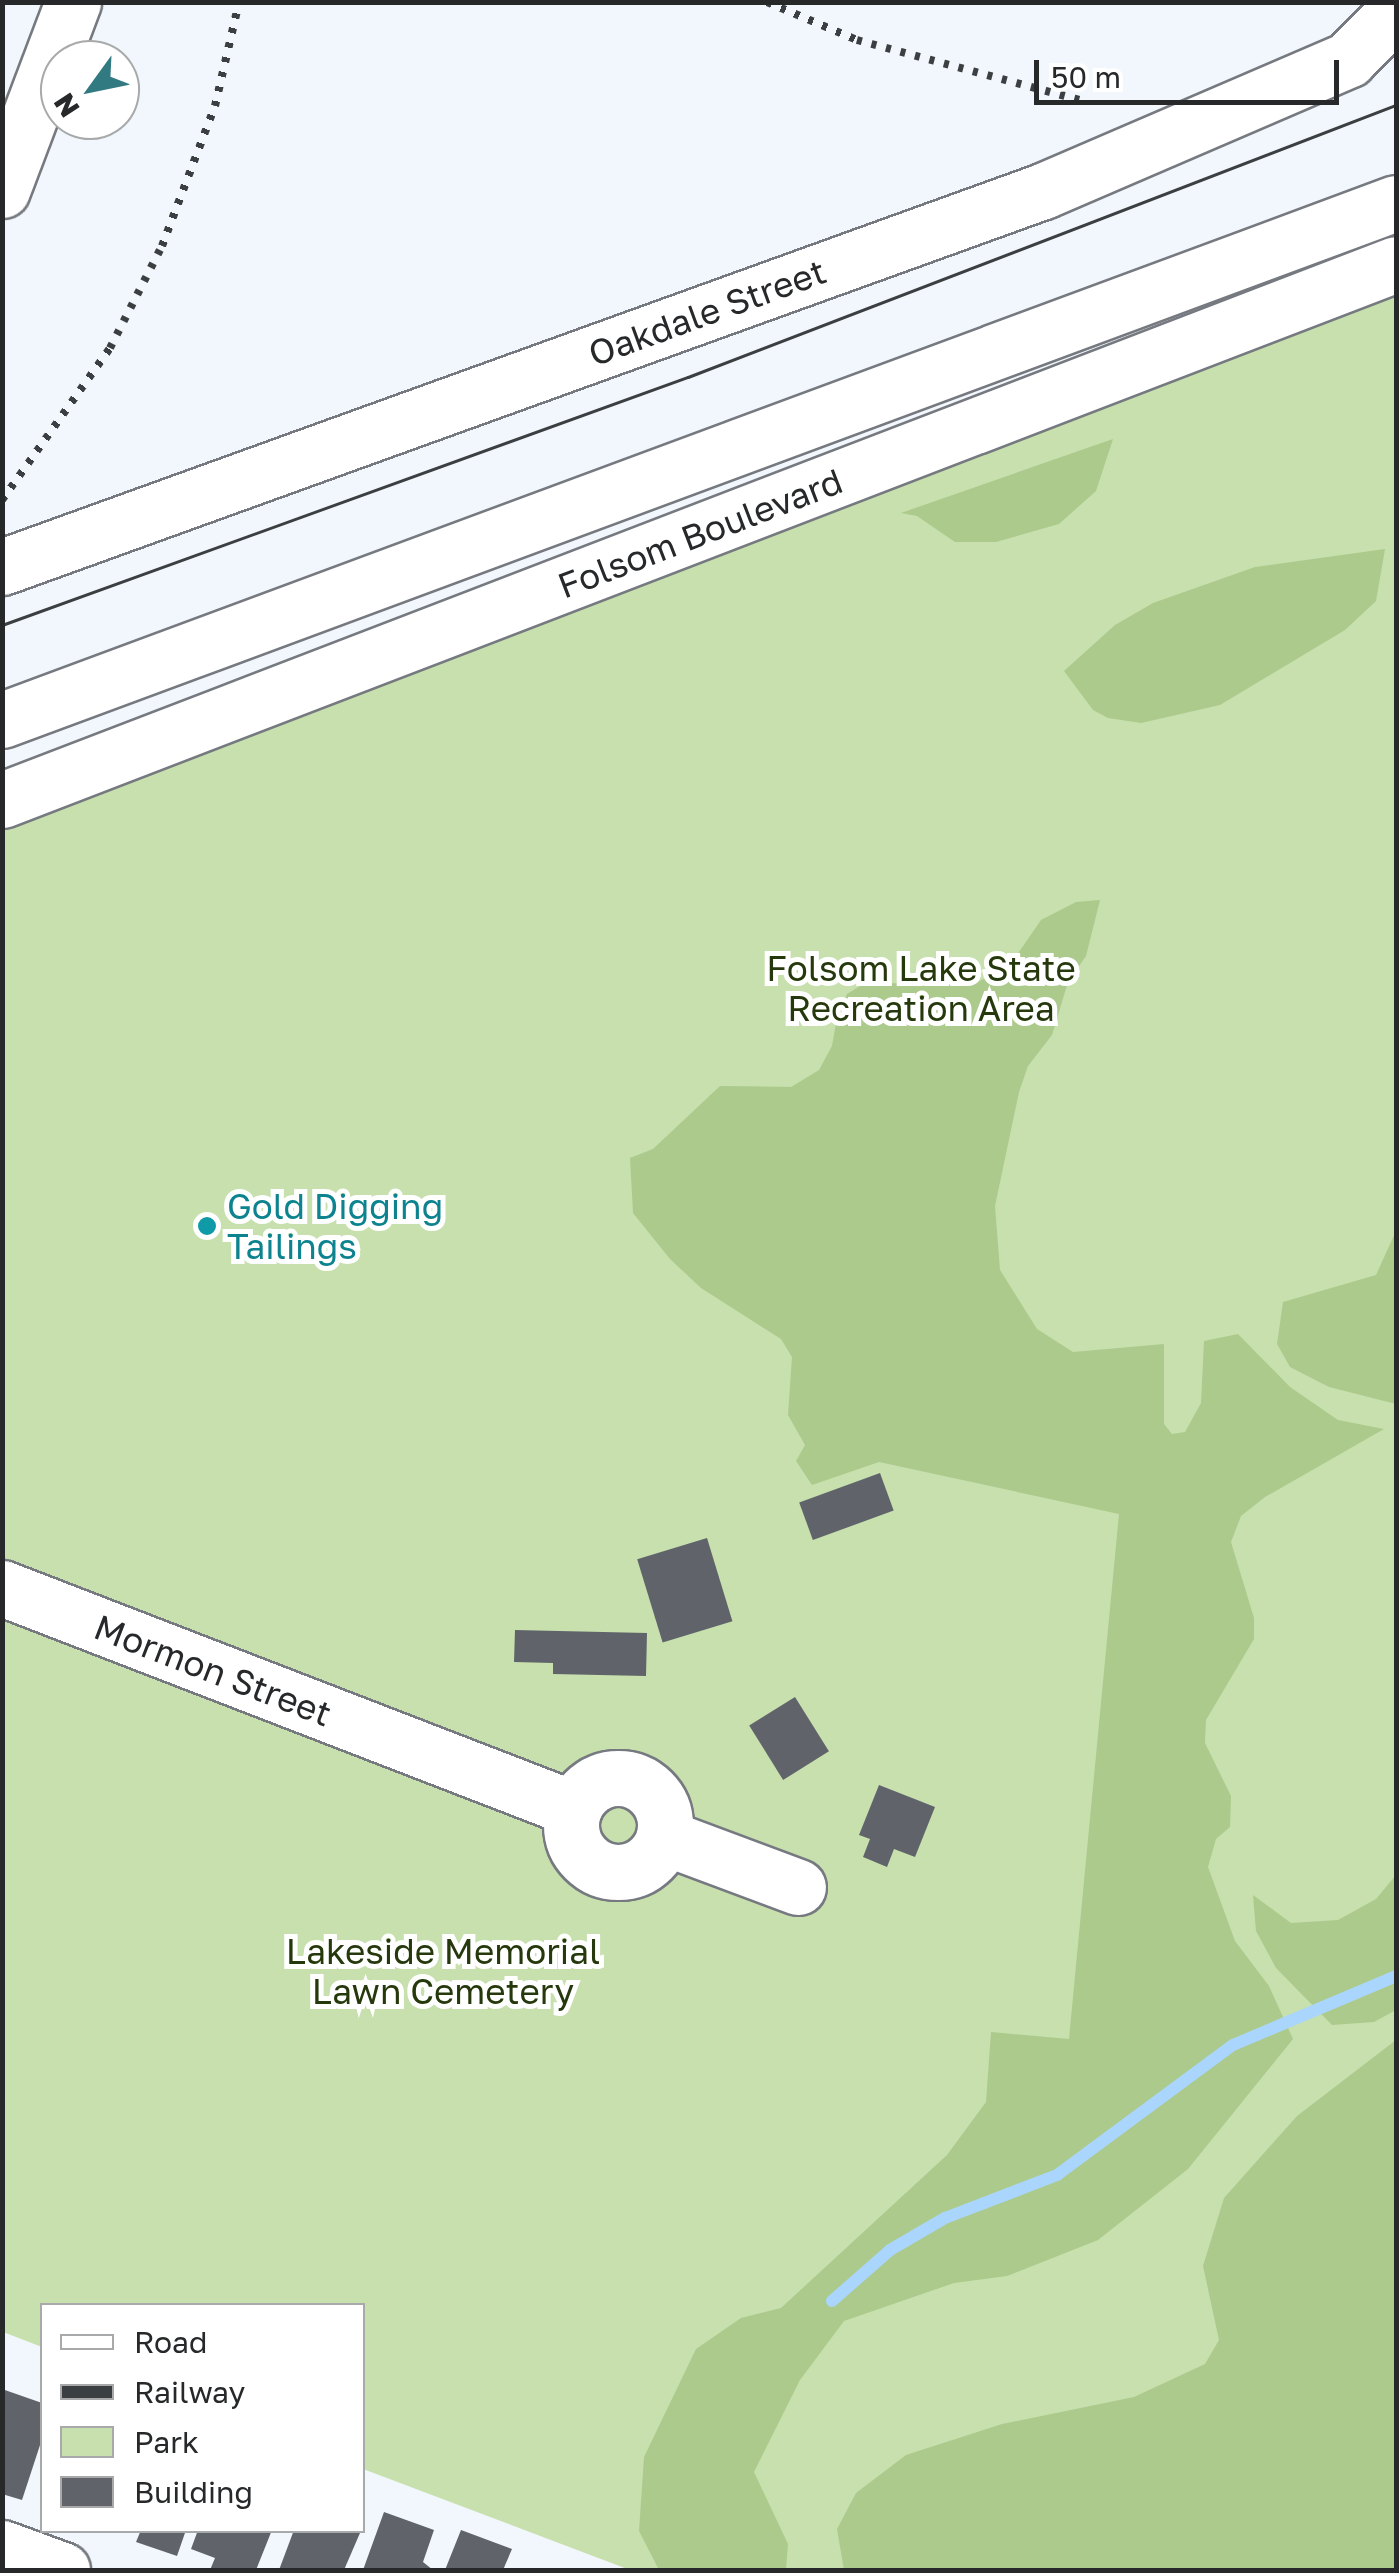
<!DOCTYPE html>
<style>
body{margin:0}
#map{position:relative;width:1399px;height:2573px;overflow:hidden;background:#f2f7fd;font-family:"Golos Text",sans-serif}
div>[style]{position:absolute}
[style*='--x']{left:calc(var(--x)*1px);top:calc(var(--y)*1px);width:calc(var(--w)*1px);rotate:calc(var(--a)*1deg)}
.green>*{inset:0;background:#c7e0ae}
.forest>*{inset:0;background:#acca8c}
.stream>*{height:12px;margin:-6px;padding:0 6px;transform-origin:6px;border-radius:6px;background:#aad6fd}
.building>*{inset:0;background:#60646a;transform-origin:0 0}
.roads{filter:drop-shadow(2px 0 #767a80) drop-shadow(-2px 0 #767a80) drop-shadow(0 2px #767a80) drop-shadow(0 -2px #767a80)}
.minor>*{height:55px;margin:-27.5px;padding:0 27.5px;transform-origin:27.5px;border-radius:27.5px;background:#fff}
.minor>.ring{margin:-27.5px;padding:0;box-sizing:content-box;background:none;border:55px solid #fff;border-radius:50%}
.major>*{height:55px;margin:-27.5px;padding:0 27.5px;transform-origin:27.5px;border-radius:27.5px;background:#fff}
.tram>*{height:2.5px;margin:-1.25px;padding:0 1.25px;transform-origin:1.25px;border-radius:1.25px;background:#3c3f41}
.rail>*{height:8px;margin-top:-4px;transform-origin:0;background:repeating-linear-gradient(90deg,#3c3f41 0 5px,transparent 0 15px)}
.dots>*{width:28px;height:28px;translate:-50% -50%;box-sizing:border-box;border:5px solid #fff;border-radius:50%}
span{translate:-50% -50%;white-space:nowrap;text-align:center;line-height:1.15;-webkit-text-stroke:10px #fff;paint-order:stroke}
.street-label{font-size:35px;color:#26282a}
.park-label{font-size:35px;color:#26390c}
.culture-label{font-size:35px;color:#0d838f}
.left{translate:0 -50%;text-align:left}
.frame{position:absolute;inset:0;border:5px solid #26282a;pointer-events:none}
.legend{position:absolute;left:40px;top:2303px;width:325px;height:230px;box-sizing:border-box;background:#fff;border:2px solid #a8a9aa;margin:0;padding:12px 18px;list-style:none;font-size:30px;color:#26282a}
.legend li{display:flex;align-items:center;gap:20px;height:50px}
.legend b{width:50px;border:2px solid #a8a9aa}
.north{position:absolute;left:40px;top:40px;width:100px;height:100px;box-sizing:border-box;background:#fff;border:2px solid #a8a9aa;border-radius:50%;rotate:237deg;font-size:28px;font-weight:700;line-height:40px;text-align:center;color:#26282a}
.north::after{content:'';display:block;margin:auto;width:35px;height:45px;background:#317a81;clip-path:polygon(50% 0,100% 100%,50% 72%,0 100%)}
.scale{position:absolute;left:1034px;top:60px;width:305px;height:45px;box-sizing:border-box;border:5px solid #26282a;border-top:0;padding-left:12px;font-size:30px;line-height:35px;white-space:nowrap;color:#26282a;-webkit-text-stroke:8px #fff;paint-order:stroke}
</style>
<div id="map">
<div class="green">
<i style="clip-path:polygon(1396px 293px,1396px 2570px,630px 2570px,363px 2469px,362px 2306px,42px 2306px,42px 2347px,3px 2332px,3px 830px)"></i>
</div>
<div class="forest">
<i style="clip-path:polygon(1113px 439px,1096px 491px,1059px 524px,996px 542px,955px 542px,917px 516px,901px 513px)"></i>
<i style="clip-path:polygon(1385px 549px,1376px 601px,1345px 630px,1220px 705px,1141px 723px,1108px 718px,1093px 710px,1064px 671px,1115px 625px,1153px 603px,1255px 567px)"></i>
<i style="clip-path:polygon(1100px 900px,1086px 956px,1068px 982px,1052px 1035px,1028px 1066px,1019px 1092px,995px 1206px,1000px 1270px,1037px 1329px,1073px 1352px,1164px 1344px,1164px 1424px,1172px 1434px,1185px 1432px,1201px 1403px,1204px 1341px,1238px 1334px,1290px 1387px,1338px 1420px,1384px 1429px,1265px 1497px,1241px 1516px,1231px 1542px,1254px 1618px,1254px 1639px,1206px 1720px,1205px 1743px,1231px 1796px,1230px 1827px,1216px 1839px,1208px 1867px,1235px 1941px,1269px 1986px,1293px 2039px,1188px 2169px,1098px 2240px,1007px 2276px,954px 2283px,844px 2321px,800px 2380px,754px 2472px,788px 2544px,786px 2570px,659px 2570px,639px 2531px,644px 2457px,696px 2349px,741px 2318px,781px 2308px,947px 2155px,986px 2102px,991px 2032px,1069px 2039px,1119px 1514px,879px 1462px,812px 1485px,796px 1461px,805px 1445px,788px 1415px,792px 1357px,781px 1339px,701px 1288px,670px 1259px,633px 1213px,630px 1158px,653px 1149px,720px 1086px,791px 1087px,819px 1070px,832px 1046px,838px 1012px,847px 994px,865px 983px,974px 984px,1010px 965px,1041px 920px,1076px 902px)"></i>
<i style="clip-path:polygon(1396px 1231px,1396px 1404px,1329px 1387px,1290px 1367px,1277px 1344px,1283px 1302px,1376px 1275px)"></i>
<i style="clip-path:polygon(1396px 1875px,1396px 2010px,1374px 2022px,1332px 2025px,1276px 1968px,1256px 1931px,1253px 1895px,1291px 1923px,1338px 1920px,1376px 1899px)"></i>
<i style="clip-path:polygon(1396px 2040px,1396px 2570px,844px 2570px,837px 2529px,856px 2493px,906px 2455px,1002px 2424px,1134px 2397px,1205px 2364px,1219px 2340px,1203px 2266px,1224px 2198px,1297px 2116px)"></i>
</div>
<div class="stream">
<i style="--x:832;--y:2301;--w:77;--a:-41.3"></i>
<i style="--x:890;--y:2250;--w:64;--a:-30.2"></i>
<i style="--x:945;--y:2218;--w:120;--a:-21"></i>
<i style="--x:1057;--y:2175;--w:219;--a:-36.5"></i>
<i style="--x:1233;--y:2045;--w:177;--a:-22.9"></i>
</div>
<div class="building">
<i style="left:880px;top:1473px;width:40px;height:86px;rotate:70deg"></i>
<i style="left:707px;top:1538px;width:87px;height:73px;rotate:73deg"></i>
<i style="clip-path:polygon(515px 1630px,647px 1633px,646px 1676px,553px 1674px,553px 1663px,514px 1662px)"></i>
<i style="left:795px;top:1697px;width:64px;height:54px;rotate:58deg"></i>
<i style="clip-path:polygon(879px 1785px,935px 1807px,915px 1857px,894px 1849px,887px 1867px,863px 1857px,870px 1839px,859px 1835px)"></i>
<i style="clip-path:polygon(2px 2389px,42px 2403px,42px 2439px,22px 2500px,2px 2494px)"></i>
<i style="clip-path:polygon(384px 2512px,434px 2530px,423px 2562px,433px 2570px,363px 2570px)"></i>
<i style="clip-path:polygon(141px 2530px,186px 2530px,177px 2556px,136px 2542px)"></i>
<i style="clip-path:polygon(198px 2530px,272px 2530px,256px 2570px,210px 2570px,215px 2558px,191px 2549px)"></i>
<i style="clip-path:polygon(294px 2530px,354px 2530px,360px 2533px,344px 2570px,279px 2570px)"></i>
<i style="clip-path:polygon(461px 2530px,512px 2549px,503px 2570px,445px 2570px)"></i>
</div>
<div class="roads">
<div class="minor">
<i style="--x:2;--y:190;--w:201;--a:-69.3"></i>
<i style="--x:2;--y:567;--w:1107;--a:-19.86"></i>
<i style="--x:1043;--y:191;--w:333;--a:-23.3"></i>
<i style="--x:1349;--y:59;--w:59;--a:-45.7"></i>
<i style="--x:2;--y:1588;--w:613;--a:21.12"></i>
<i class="ring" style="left:571px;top:1778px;width:39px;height:39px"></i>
<i style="--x:664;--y:1837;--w:143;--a:20.5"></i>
<i style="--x:2;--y:2548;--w:64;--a:20.1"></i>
</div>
<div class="major">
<i style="--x:2;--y:720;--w:1487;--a:-20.35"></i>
<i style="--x:2;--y:800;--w:1493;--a:-21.03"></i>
</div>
</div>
<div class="tram">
<i style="--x:2;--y:625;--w:729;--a:-19.88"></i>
<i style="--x:688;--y:377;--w:758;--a:-21.02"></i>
</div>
<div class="rail">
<i style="--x:767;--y:2;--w:98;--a:22.9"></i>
<i style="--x:857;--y:40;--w:234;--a:15.1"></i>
<i style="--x:2;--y:500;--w:186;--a:-54.6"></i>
<i style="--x:110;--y:348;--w:114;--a:-63"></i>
<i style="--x:162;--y:246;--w:150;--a:-69.3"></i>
<i style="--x:215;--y:106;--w:107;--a:-77"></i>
</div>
<div class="dots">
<i style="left:207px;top:1226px;background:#0f9aa8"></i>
</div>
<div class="street-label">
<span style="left:707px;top:312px;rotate:-20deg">Oakdale Street</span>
<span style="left:700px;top:533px;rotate:-21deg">Folsom Boulevard</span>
<span style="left:213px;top:1670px;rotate:21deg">Mormon Street</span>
</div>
<div class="park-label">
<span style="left:921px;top:988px">Folsom Lake State<br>Recreation Area</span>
<span style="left:443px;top:1971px">Lakeside Memorial<br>Lawn Cemetery</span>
</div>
<div class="culture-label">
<span class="left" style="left:227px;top:1226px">Gold Digging<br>Tailings</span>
</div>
<div class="frame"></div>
<ul class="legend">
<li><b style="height:12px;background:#fff"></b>Road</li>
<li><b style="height:12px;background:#3c3f41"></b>Railway</li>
<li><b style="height:28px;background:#c7e0ae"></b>Park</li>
<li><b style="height:28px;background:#60646a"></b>Building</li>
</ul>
<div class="north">N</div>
<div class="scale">50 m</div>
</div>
